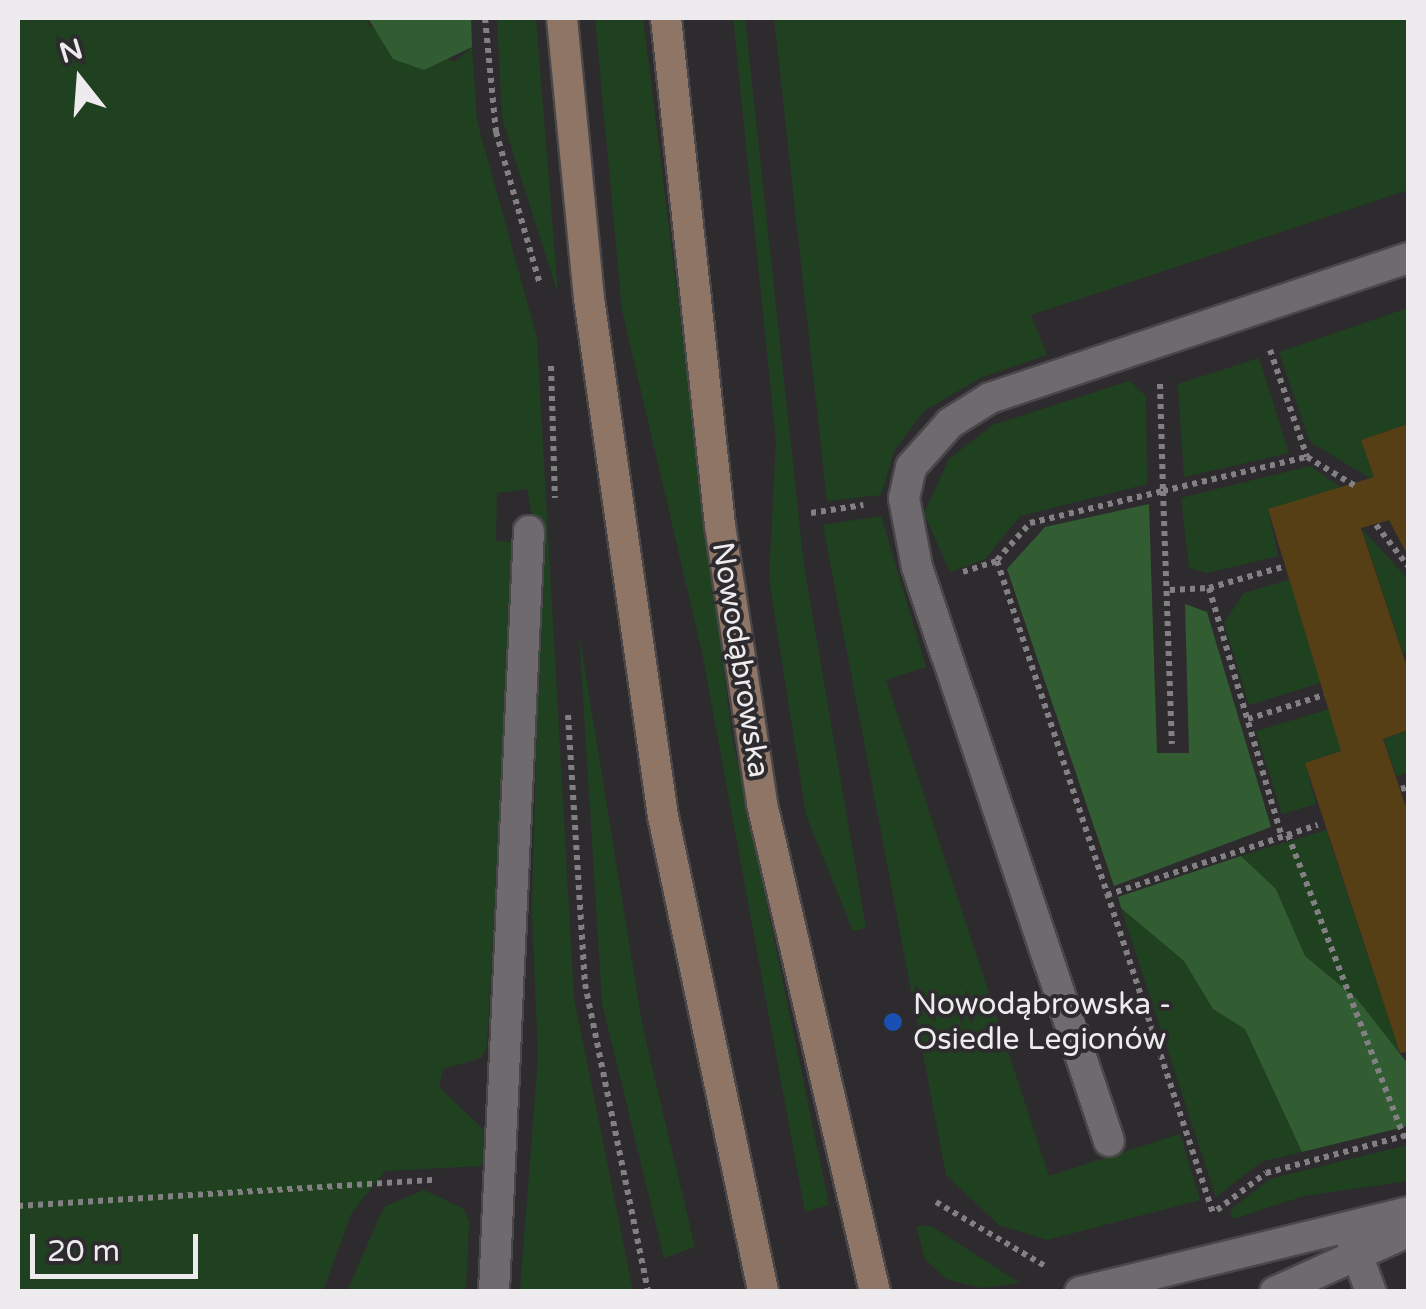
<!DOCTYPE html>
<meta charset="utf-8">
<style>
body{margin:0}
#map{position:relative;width:1426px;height:1309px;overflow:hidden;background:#2e2b2e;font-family:"Varela Round",sans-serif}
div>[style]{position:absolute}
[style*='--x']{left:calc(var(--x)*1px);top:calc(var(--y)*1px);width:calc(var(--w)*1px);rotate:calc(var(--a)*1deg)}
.green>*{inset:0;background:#204120}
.forest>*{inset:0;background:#325c32}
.building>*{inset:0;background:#573f15}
.path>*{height:6px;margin-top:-3px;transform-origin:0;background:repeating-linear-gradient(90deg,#828082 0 5px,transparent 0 10px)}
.roads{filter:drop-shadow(2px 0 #4a474a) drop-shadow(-2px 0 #4a474a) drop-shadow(0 2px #4a474a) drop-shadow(0 -2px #4a474a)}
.street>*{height:30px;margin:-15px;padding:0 15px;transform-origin:15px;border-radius:15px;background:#6e6a6e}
.secondary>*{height:30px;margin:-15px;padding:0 15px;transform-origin:15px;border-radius:15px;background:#8e7565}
.dots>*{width:28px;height:28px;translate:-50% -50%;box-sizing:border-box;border:5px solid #2e2b2e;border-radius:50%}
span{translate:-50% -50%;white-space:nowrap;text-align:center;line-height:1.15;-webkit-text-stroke:8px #2e2b2e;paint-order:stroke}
.street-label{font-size:30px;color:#edebed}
.poi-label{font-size:30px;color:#edebed}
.left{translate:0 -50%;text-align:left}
.frame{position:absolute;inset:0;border:20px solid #edebed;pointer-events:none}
.north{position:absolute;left:30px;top:30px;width:100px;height:100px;-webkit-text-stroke:8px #2e2b2e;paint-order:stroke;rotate:343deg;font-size:28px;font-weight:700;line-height:40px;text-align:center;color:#edebed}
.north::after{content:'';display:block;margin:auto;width:35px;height:45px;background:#edebed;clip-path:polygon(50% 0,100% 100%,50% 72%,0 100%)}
.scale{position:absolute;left:30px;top:1234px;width:168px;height:45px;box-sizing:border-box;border:5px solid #edebed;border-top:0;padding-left:12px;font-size:30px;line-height:35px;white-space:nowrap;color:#edebed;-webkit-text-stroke:8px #2e2b2e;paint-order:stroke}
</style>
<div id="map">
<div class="green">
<i style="clip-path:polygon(18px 18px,368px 18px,369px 26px,455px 62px,472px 47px,477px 121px,537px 338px,574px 998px,633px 1291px,520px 1291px,538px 1058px,532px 910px,541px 566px,527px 489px,497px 493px,496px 541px,514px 542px,487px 1047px,481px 1058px,443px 1069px,439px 1087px,485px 1131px,482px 1166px,385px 1171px,352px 1212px,323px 1291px,18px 1291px)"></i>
<i style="clip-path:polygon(497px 18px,536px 18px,558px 294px,502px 118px)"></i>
<i style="clip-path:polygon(595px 18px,643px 18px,732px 736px,829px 1205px,805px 1212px,702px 652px,622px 310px)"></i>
<i style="clip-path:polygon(733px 18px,745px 18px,804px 566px,866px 928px,853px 931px,806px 815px,769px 579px,776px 441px)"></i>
<i style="clip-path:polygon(774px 18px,1408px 18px,1408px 190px,1031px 315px,1047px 355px,980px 378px,923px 412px,894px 451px,881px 495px,827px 501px)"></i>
<i style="clip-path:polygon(1408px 308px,1408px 424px,1361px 440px,1375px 481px,1310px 442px,1279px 352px)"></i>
<i style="clip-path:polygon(1259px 358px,1289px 453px,1184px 477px,1178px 384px)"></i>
<i style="clip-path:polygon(1129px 381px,1146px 396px,1147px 484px,1020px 516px,985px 559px,950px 572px,924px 513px,949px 459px,993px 425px)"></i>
<i style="clip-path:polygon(1310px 466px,1345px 490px,1268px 509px,1278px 556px,1207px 573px,1189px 568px,1181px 498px)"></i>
<i style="clip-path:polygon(881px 516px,926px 667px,886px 680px,1049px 1176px,1180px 1134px,1200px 1200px,1047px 1240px,999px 1225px,946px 1175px,823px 525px)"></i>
<i style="clip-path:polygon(1362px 529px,1408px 579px,1408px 652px,1403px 654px)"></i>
<i style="clip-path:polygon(1291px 579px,1324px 682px,1249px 705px,1224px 623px,1244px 593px)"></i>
<i style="clip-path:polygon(579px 633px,643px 1029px,695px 1247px,664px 1258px,602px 1003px)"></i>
<i style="clip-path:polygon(1333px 708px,1346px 749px,1305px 763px,1316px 804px,1282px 814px,1256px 731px)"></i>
<i style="clip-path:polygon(1408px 730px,1408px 773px,1396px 776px,1384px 739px)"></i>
<i style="clip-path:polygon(1326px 830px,1404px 1065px,1357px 999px,1305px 956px,1276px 889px,1241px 856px)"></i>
<i style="clip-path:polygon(1121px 908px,1184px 961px,1213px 1009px,1245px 1028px,1302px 1152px,1261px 1162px,1216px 1197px)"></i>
<i style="clip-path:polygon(1408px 1145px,1408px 1181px,1304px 1196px,1233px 1219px,1230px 1210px,1270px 1179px)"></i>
<i style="clip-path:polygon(424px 1190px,464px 1209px,469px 1222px,466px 1291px,347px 1291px,384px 1207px)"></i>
<i style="clip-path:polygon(916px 1226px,931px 1226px,1020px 1283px,981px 1288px,946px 1279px,925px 1259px)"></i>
</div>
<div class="forest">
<i style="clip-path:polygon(368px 18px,471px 18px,472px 47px,424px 70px,393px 59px)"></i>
<i style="clip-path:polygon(1149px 504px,1157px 753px,1189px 753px,1185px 604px,1207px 612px,1271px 827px,1114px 886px,1007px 569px,1045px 527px)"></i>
<i style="clip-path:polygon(1241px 856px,1276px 889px,1305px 956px,1357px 999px,1408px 1064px,1408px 1126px,1302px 1152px,1245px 1029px,1213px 1009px,1184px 961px,1121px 908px,1118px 897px)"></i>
</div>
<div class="building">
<i style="clip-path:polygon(1408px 424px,1408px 556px,1389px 520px,1361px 528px,1408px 670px,1408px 730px,1383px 739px,1408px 813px,1408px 1052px,1400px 1053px,1305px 763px,1341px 751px,1268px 509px,1374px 477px,1361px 440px)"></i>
</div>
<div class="path">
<i style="--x:485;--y:18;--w:115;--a:84.5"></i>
<i style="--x:496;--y:132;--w:158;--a:73.9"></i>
<i style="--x:1270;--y:350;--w:113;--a:70.9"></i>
<i style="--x:551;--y:366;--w:132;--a:88.3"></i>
<i style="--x:1160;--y:384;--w:107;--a:88.4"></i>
<i style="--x:1163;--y:491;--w:148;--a:-13.3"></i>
<i style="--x:1307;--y:457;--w:58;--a:31"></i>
<i style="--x:811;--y:513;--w:53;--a:-8.7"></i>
<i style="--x:1376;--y:525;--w:52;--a:52"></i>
<i style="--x:997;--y:560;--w:50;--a:-48.3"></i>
<i style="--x:1030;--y:523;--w:137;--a:-13.5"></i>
<i style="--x:1163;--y:491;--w:253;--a:88"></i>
<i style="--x:963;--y:572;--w:36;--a:-18"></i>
<i style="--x:997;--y:561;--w:687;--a:71.67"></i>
<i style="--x:1209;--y:588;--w:76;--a:-16"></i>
<i style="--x:1170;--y:590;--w:39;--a:-3"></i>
<i style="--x:1209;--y:588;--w:259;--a:73.7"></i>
<i style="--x:1407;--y:664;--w:1;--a:0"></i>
<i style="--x:568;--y:715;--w:270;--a:86.4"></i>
<i style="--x:585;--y:984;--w:314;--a:78.4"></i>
<i style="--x:1248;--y:719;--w:80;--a:-17.5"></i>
<i style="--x:1401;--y:789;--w:7;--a:-16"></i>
<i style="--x:1288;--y:835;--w:324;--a:69"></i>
<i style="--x:1107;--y:895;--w:222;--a:-18.4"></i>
<i style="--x:936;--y:1202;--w:126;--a:30.4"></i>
<i style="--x:18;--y:1206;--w:416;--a:-3.6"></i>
<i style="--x:1217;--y:1210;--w:61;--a:-37.1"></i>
<i style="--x:1266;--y:1173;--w:147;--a:-15"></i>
</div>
<div class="roads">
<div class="street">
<i style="--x:1109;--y:1141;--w:605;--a:-108.49"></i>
<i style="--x:917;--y:567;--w:70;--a:-100.7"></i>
<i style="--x:904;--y:498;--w:32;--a:-77"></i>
<i style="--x:911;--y:467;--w:59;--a:-48.4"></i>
<i style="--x:950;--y:423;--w:47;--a:-32"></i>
<i style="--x:990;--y:398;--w:441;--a:-18.5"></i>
<i style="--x:1351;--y:1238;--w:58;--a:69.7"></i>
<i style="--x:494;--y:1292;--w:762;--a:-87.37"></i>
<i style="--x:1080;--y:1292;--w:338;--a:-13.7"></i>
<i style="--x:1275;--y:1292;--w:146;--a:-24.3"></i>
</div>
<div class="secondary">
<i style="--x:562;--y:18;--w:281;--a:84.5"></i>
<i style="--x:589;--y:298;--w:523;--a:81.87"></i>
<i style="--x:663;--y:816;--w:486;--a:78.1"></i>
<i style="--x:666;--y:18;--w:510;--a:83.92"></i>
<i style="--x:720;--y:525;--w:282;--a:81.4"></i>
<i style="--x:762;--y:804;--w:501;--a:76.96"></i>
</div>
</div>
<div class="dots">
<i style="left:893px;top:1022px;background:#1a4fb4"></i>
</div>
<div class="street-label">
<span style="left:740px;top:660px;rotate:81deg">Nowodąbrowska</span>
</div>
<div class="poi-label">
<span class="left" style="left:913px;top:1022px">Nowodąbrowska -<br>Osiedle Legionów</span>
</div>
<div class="frame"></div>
<div class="north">N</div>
<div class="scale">20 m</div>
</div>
